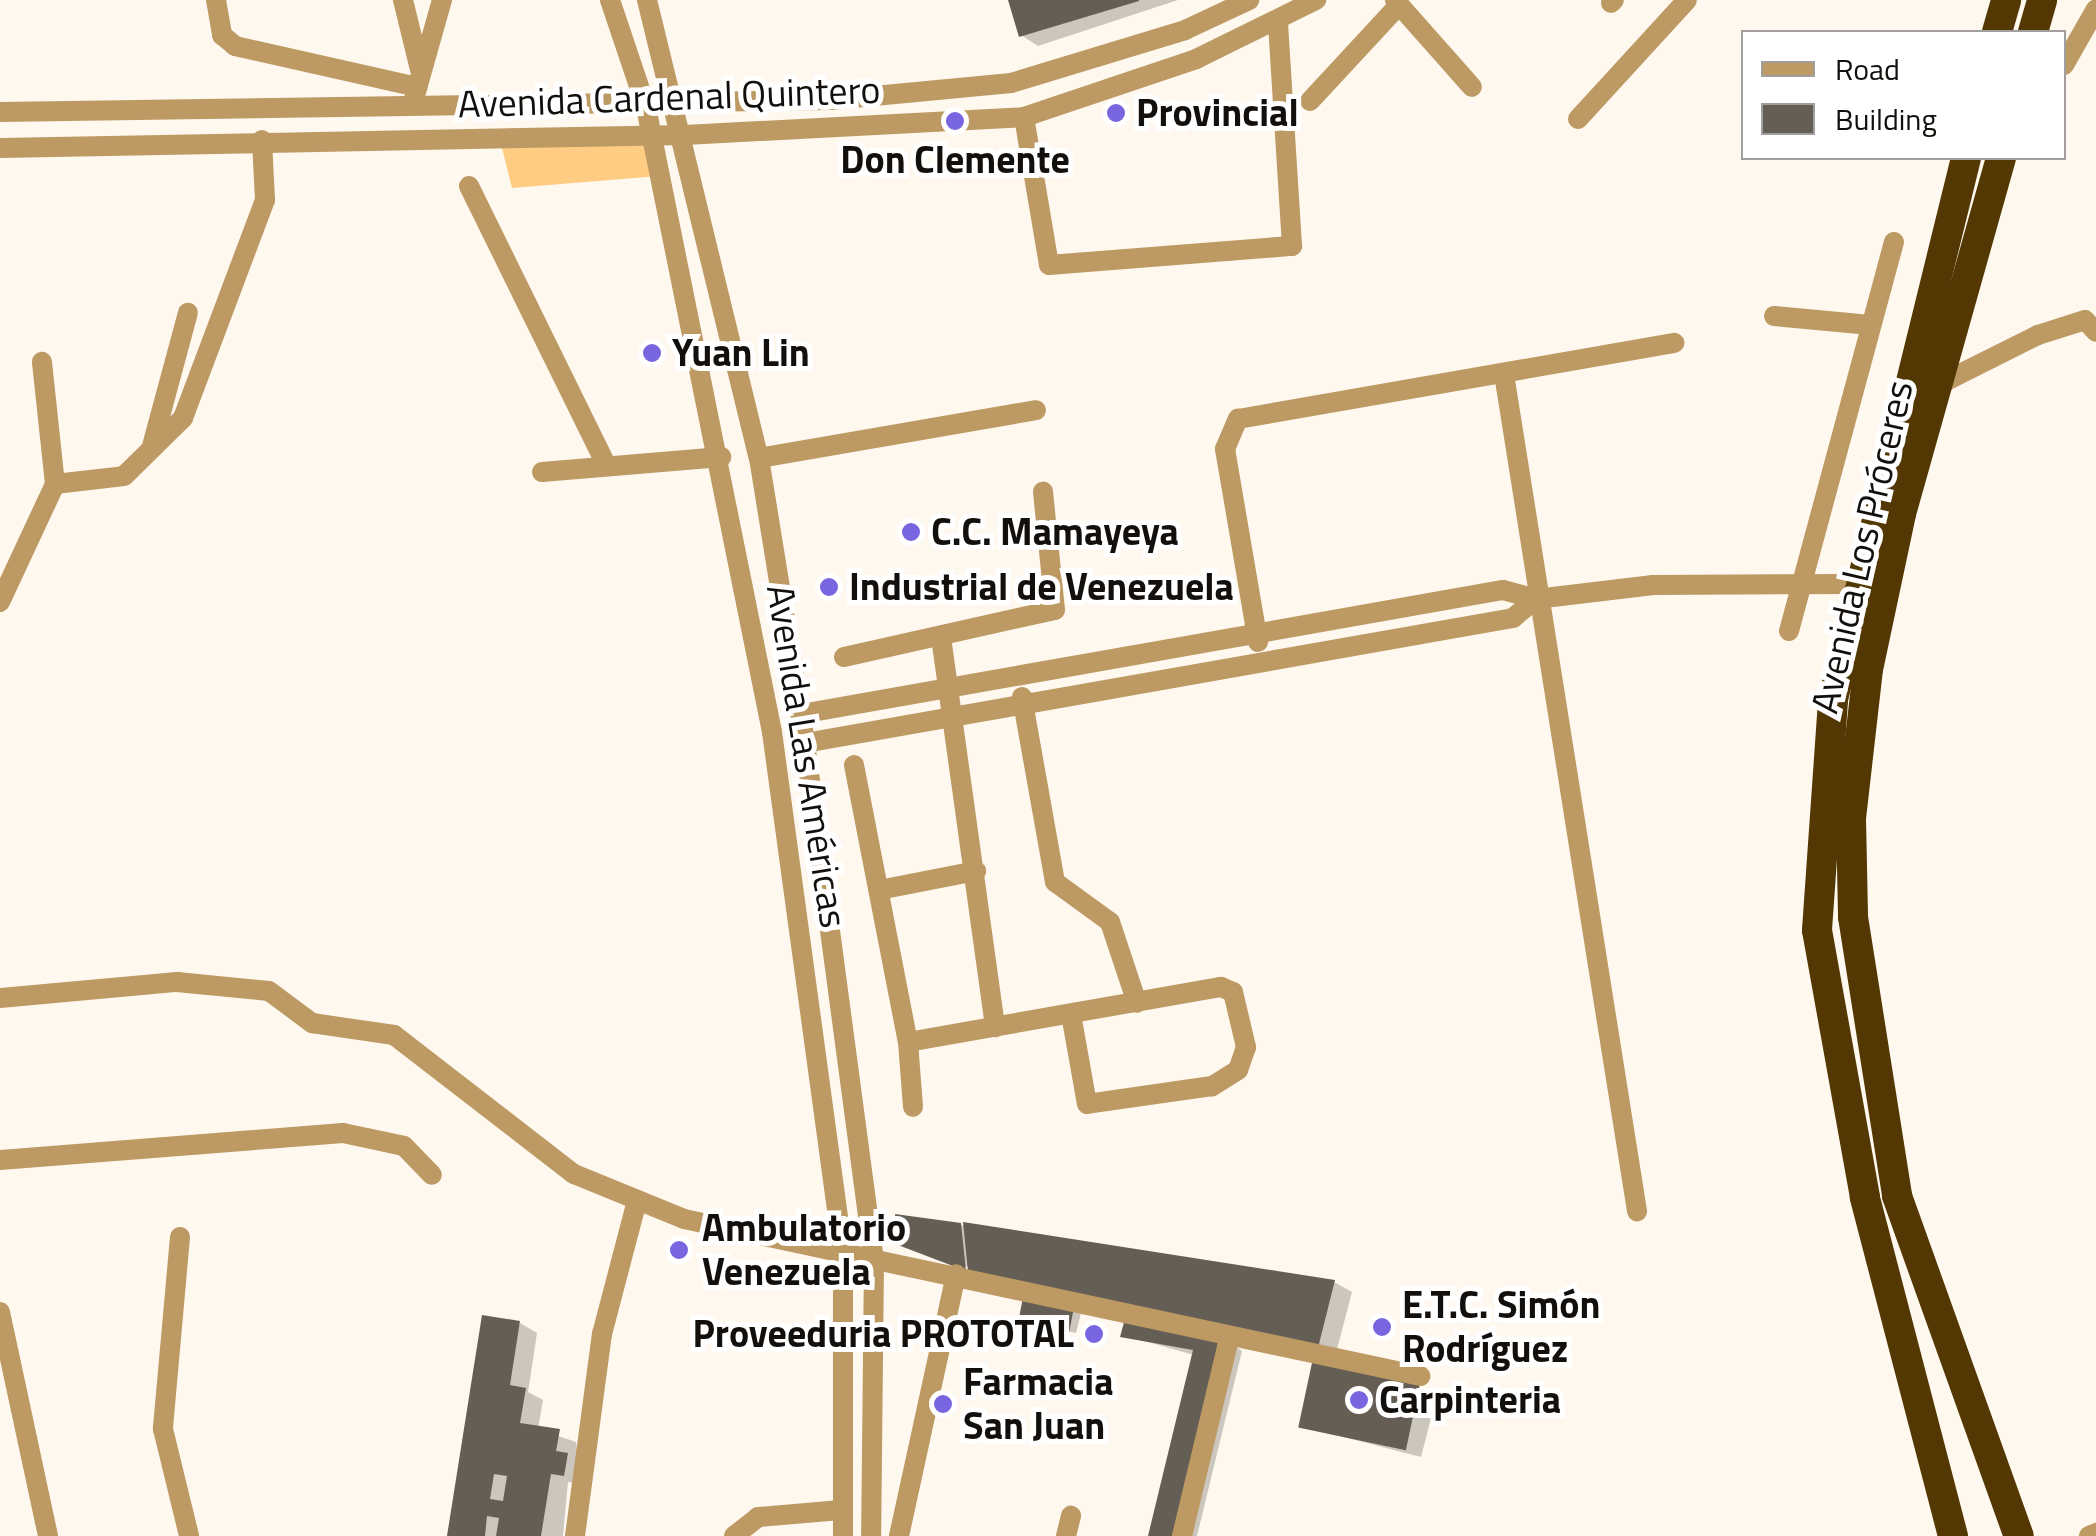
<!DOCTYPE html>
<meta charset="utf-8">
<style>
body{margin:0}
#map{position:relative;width:2096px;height:1536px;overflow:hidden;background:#fef8ee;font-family:"Titillium Web",sans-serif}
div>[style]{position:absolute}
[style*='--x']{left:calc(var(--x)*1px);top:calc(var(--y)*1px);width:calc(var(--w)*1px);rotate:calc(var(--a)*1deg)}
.green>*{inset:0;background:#fecd83}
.shadow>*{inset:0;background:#0003}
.building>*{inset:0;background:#655e55;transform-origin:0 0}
.minor>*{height:20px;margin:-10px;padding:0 10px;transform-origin:10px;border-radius:10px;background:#bd9963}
.highway>*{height:30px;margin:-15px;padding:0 15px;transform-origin:15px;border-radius:15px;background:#543803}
.dots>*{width:28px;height:28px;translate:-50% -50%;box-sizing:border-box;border:5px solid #fff;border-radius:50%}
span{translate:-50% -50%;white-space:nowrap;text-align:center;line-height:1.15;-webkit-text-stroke:10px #fff;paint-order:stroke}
.street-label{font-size:38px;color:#120f0c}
.poi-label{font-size:38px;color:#120f0c;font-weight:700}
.left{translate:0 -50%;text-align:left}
.right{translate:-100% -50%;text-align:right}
.legend{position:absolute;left:1741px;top:30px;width:325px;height:130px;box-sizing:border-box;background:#fff;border:2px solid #a09f9e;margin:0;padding:12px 18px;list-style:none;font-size:30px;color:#120f0c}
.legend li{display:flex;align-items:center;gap:20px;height:50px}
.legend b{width:50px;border:2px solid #a09f9e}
</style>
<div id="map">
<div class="green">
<i style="clip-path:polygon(499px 136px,649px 138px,659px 176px,512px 188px)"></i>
</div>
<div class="shadow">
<i style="clip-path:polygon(1010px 0,1178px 0,1038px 46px,1021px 35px)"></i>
<i style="clip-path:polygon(960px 1225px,1334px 1282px,1352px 1292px,1335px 1357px,1224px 1338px,1242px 1351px,1197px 1536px,1151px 1536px,1194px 1355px,1123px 1335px,1129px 1314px,914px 1251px)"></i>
<i style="clip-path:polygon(1082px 1309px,1076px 1333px,1019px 1321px)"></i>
<i style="clip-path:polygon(520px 1323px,537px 1333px,528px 1392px,543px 1400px,538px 1429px,576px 1442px,581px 1484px,568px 1482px,563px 1536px,449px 1536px)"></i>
<i style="clip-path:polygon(1418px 1389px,1436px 1399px,1421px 1457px,1301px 1426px)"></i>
</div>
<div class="building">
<i style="clip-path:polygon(1008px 0,1139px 0,1139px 1px,1019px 37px)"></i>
<i style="clip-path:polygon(895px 1214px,961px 1223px,966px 1271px,898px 1245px)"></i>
<i style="clip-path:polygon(963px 1222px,1335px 1280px,1318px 1348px,968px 1272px)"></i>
<i style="left:1024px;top:1292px;width:52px;height:31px;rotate:11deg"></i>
<i style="left:1428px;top:1307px;width:8px;height:14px;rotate:14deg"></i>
<i style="clip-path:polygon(1127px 1311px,1226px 1339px,1177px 1536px,1148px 1536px,1193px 1350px,1120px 1337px)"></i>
<i style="clip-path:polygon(evenodd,482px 1315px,520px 1321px,510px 1385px,526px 1388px,520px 1423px,560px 1429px,556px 1451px,568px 1453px,564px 1476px,551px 1474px,541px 1536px,496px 1536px,499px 1518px,487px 1516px,485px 1536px,447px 1536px,482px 1315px,494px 1474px,507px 1476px,503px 1501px,490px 1499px,494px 1474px)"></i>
<i style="left:1313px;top:1358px;width:110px;height:71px;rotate:12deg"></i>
</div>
<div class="minor">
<i style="--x:216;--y:0;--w:36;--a:80"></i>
<i style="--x:222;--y:35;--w:17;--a:40"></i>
<i style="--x:235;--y:46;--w:187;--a:12.7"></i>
<i style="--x:403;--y:0;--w:72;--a:76.3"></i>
<i style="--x:610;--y:0;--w:113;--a:71.4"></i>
<i style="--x:646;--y:107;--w:638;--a:78.6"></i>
<i style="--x:772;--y:732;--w:527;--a:82.25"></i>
<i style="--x:843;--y:1254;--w:282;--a:90"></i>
<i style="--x:647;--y:0;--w:471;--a:76.3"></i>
<i style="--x:759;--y:458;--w:289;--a:80.8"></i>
<i style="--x:805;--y:743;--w:523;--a:82.41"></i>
<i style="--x:874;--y:1261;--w:275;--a:90.6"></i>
<i style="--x:1395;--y:0;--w:116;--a:48.5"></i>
<i style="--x:1611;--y:3;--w:4;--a:-45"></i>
<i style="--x:2064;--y:65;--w:64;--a:-60.3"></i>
<i style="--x:414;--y:99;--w:103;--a:-74.2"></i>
<i style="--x:1310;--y:101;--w:131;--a:-47.2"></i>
<i style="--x:0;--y:112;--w:832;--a:-0.83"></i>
<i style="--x:832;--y:100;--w:180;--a:-5.4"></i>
<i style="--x:1011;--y:83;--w:182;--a:-16.9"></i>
<i style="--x:1185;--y:30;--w:71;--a:-25.1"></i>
<i style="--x:1024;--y:117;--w:150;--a:80.4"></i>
<i style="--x:1049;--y:265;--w:244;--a:-4.5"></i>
<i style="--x:1292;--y:246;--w:221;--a:-93.6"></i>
<i style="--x:1578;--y:119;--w:161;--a:-47.5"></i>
<i style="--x:0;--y:148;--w:685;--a:-1.09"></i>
<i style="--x:685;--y:135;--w:339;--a:-3"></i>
<i style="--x:1024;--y:117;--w:182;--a:-18.6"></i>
<i style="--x:1196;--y:59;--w:134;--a:-26.2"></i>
<i style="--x:469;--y:186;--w:311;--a:63.8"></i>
<i style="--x:1774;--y:316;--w:97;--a:5.3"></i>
<i style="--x:1504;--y:374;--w:848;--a:80.97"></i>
<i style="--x:1938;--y:385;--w:112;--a:-26.6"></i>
<i style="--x:2038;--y:335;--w:49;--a:-17.7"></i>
<i style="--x:2085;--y:320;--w:16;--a:47"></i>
<i style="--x:152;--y:446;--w:138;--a:-74.9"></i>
<i style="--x:759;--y:458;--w:281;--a:-9.8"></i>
<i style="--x:542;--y:472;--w:180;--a:-4.8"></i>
<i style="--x:55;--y:484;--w:69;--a:-6.6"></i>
<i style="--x:124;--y:476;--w:83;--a:-44.5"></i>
<i style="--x:183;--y:418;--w:233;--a:-69.4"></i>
<i style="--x:265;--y:200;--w:60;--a:-92.9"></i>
<i style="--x:0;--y:602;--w:130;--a:-65"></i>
<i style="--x:55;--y:484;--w:123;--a:-96.1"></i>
<i style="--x:1789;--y:631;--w:403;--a:-74.9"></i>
<i style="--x:941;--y:637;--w:394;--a:82.1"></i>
<i style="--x:1258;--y:642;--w:196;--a:-99.7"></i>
<i style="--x:1225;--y:449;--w:33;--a:-67"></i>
<i style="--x:1238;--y:419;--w:443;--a:-9.9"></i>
<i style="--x:844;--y:657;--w:216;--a:-12.6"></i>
<i style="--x:1055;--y:610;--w:119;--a:-95.8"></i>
<i style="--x:1022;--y:697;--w:188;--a:79.9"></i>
<i style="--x:1055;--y:882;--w:68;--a:36"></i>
<i style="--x:1110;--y:922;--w:85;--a:71.6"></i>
<i style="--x:801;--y:714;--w:713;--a:-10.02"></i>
<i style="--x:1503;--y:590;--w:34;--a:15"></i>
<i style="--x:1536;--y:599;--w:118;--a:-6.8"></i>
<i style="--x:1653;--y:585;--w:204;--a:-0.3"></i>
<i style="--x:805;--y:743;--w:719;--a:-10.01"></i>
<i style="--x:1513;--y:618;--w:30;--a:-40"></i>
<i style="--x:854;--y:765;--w:282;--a:79"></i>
<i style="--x:908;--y:1042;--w:318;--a:-10"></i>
<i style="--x:1221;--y:987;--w:13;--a:23"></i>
<i style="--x:1233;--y:992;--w:57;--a:76.7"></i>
<i style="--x:1246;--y:1047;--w:24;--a:109"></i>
<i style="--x:1238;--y:1070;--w:31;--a:148"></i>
<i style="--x:1212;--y:1086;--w:126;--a:171.8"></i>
<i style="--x:1087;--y:1104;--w:91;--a:-100.1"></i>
<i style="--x:879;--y:890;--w:99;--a:-11.1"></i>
<i style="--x:0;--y:998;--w:178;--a:-5.2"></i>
<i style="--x:177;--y:982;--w:92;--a:5.6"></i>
<i style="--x:269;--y:991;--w:54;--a:36.7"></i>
<i style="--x:312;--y:1023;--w:83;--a:8.3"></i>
<i style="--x:394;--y:1035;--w:227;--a:37.7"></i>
<i style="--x:574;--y:1174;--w:119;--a:22.2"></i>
<i style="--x:684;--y:1219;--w:753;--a:12.04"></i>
<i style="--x:908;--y:1042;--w:65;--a:85.6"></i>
<i style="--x:0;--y:1160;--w:344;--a:-4.5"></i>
<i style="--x:343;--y:1133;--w:62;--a:12"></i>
<i style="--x:404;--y:1146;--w:40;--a:46"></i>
<i style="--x:180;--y:1237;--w:193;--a:95.1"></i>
<i style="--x:163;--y:1429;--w:110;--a:76.3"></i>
<i style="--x:0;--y:1312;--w:229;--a:77.9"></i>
<i style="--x:575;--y:1536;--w:204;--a:-82.4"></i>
<i style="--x:602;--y:1334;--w:138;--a:-75.3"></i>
<i style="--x:734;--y:1536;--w:31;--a:-38"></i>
<i style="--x:758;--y:1517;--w:83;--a:-4.8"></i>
<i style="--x:899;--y:1536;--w:268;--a:-77.7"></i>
<i style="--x:1066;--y:1536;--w:21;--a:-76"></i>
<i style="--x:1182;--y:1536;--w:204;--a:-76.6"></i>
<i style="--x:2089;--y:1536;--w:8;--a:-23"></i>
</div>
<div class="highway">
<i style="--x:1997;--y:32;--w:33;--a:-74"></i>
<i style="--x:2033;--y:32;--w:33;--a:-74"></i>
<i style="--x:2001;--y:158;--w:370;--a:105.7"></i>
<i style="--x:1901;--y:514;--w:158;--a:102"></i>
<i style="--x:1868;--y:669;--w:151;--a:96.5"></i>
<i style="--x:1851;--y:819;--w:98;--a:88.8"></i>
<i style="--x:1853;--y:917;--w:282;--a:81"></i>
<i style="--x:1897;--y:1196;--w:361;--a:70.3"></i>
<i style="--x:1953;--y:1536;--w:350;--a:-104.6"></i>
<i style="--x:1865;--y:1197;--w:271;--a:-100.2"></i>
<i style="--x:1817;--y:930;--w:232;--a:-86"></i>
<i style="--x:1833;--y:699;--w:557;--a:-76.19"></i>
</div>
<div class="dots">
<i style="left:1116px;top:113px;background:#7865e0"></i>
<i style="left:955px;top:121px;background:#7865e0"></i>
<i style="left:652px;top:353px;background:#7865e0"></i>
<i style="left:911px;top:532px;background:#7865e0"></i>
<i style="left:829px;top:587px;background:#7865e0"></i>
<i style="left:679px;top:1250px;background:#7865e0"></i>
<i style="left:1382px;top:1327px;background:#7865e0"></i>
<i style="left:1094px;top:1334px;background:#7865e0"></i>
<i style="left:1359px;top:1400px;background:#7865e0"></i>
<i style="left:943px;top:1404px;background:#7865e0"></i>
</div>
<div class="street-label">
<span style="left:669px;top:97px;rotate:-2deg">Avenida Cardenal Quintero</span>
<span style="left:1862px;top:547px;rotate:-77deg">Avenida Los Próceres</span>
<span style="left:807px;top:756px;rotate:81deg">Avenida Las Américas</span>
</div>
<div class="poi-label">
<span class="left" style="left:1136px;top:113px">Provincial</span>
<span style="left:955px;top:160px">Don Clemente</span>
<span class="left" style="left:672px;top:353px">Yuan Lin</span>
<span class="left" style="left:931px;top:532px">C.C. Mamayeya</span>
<span class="left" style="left:849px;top:587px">Industrial de Venezuela</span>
<span class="left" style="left:702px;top:1250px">Ambulatorio<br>Venezuela</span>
<span class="left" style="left:1402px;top:1327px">E.T.C. Simón<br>Rodríguez</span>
<span class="right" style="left:1074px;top:1334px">Proveeduria PROTOTAL</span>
<span class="left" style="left:963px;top:1404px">Farmacia<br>San Juan</span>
<span class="left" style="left:1379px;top:1400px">Carpinteria</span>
</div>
<ul class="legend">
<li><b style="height:12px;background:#bd9963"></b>Road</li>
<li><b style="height:28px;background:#655e55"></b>Building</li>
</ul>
</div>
